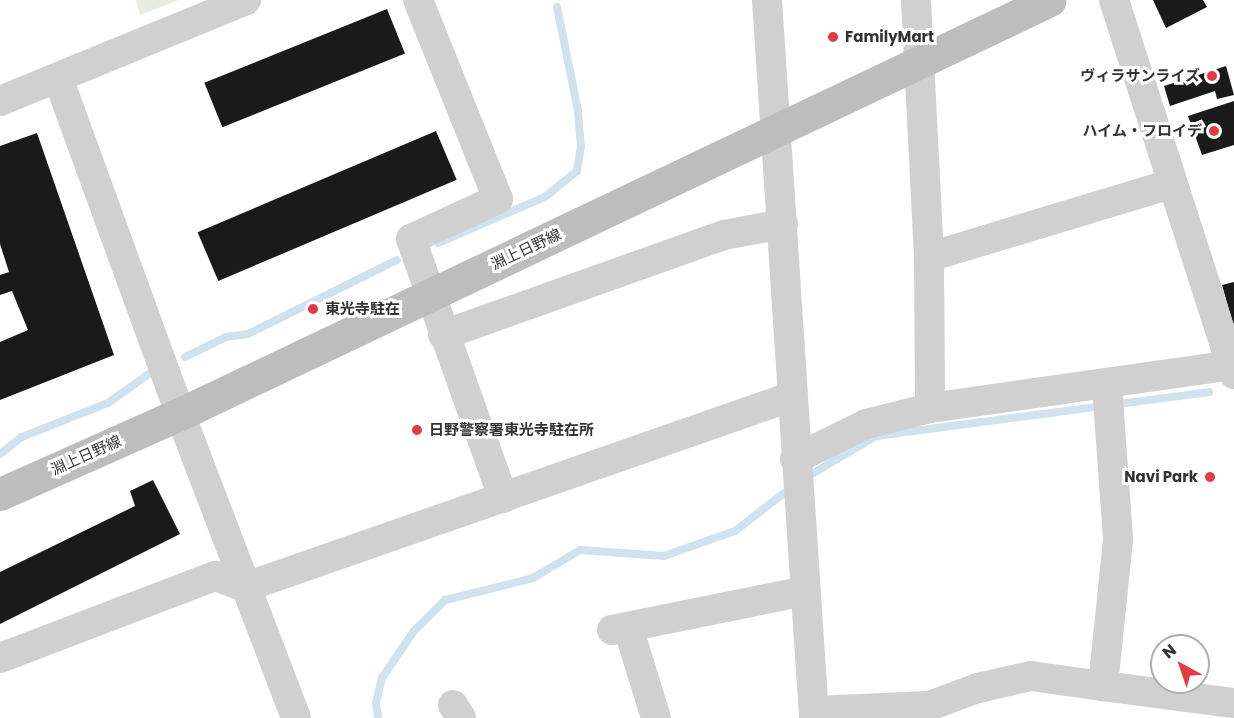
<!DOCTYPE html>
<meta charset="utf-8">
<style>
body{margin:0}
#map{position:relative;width:1234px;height:718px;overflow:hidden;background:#fff;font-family:Poppins,"Noto Sans JP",sans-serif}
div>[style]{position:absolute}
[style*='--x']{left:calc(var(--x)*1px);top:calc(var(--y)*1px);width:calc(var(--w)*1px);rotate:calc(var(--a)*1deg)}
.green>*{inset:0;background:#e6ecdf}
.stream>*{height:8px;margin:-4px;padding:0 4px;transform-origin:4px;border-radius:4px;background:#cfe2ee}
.building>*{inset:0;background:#1a1a1a;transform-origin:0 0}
.street>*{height:30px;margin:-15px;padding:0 15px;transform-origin:15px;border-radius:15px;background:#d0d0d0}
.secondary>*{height:33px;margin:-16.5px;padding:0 16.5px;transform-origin:16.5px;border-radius:16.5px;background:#bdbdbd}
.dots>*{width:16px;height:16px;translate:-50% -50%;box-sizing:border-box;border:3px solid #fff;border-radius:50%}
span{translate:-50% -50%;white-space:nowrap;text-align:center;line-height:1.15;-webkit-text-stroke:6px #fff;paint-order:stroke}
.poi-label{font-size:15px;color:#333;font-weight:700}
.left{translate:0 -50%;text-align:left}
.right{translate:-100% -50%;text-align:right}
.street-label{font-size:15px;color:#333}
.north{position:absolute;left:1150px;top:634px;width:60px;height:60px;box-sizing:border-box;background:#fff;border:2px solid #adadad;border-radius:50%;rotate:320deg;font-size:16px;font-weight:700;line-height:24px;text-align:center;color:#333}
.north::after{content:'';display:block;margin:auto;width:21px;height:27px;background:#e63946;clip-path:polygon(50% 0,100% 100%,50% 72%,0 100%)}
</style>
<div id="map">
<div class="green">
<i style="clip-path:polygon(136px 0,179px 0,140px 15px)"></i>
</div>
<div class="stream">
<i style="--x:438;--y:243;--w:116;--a:-23.3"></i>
<i style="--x:545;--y:197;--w:41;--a:-39.1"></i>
<i style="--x:577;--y:171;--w:24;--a:-81"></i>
<i style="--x:581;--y:147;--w:36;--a:-95"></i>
<i style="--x:578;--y:111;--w:106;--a:-101.4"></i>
<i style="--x:185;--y:357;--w:46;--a:-26"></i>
<i style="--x:226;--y:337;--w:22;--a:-8"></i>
<i style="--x:248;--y:334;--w:166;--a:-26.4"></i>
<i style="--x:0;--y:454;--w:28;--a:-38"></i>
<i style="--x:22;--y:437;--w:92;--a:-21.6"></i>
<i style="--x:108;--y:403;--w:50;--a:-35.3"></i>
<i style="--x:805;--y:478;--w:82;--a:-30.6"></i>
<i style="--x:876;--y:436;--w:336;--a:-7.5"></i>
<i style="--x:378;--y:718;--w:15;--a:-98"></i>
<i style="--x:376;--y:703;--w:26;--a:-77"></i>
<i style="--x:382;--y:678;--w:57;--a:-55.8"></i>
<i style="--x:414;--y:631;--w:44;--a:-45"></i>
<i style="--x:445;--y:600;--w:91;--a:-14"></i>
<i style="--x:533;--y:578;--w:55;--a:-30.8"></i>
<i style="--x:580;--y:550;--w:84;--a:4.1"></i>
<i style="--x:664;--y:556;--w:75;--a:-19.4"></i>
<i style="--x:735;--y:531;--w:72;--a:-37.7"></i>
</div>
<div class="building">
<i style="clip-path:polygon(1153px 0,1203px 0,1207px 7px,1166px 28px)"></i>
<i style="left:387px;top:9px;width:48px;height:197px;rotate:68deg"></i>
<i style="clip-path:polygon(1226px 66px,1234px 95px,1217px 99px,1215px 91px,1170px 106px,1164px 86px)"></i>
<i style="clip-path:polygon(1234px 101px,1234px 145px,1202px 155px,1188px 116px)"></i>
<i style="left:436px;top:131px;width:53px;height:259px;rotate:67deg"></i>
<i style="clip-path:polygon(37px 133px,114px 355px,0 400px,0 342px,28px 330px,12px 291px,0 295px,0 275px,9px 272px,0 244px,0 146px)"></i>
<i style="clip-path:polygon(1234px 282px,1234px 323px,1233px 324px,1222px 285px)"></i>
<i style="clip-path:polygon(153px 480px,180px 534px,0 624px,0 572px,135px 506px,130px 491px)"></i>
</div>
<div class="street">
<i style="--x:418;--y:0;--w:214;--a:68.1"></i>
<i style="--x:498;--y:199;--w:96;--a:155.3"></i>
<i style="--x:411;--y:239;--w:275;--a:70.4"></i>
<i style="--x:767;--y:0;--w:720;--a:86.25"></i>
<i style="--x:916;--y:0;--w:257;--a:87.1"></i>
<i style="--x:929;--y:257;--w:151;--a:89.6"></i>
<i style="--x:1114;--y:0;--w:393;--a:72.2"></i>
<i style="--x:58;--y:78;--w:357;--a:70"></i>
<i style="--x:180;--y:414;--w:325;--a:69.1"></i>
<i style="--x:0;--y:101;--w:266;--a:-22.3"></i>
<i style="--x:929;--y:257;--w:253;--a:-16.8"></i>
<i style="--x:443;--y:335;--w:298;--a:-19.6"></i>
<i style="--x:724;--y:235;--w:60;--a:-10.6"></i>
<i style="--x:1107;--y:385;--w:155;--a:85.9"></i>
<i style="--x:1118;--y:540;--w:147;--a:95.9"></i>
<i style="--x:1103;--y:686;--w:132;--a:7.4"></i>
<i style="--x:795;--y:459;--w:79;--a:-26.2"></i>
<i style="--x:866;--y:424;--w:66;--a:-14"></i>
<i style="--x:930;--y:408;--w:307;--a:-8.1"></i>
<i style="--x:628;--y:627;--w:95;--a:72.9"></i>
<i style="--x:612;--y:630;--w:197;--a:-11.4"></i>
<i style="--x:0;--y:658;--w:230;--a:-20.9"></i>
<i style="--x:215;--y:576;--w:33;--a:20"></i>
<i style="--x:246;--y:587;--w:579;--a:-19.25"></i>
<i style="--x:453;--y:705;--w:15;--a:58"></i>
<i style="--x:814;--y:711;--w:115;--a:-2.5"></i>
<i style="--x:929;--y:706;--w:52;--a:-20.2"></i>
<i style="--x:978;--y:688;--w:54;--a:-12.8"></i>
<i style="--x:1031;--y:676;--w:73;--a:7.9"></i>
</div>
<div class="secondary">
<i style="--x:0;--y:494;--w:197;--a:-24"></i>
<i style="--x:180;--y:414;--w:963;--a:-25.45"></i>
</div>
<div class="dots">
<i style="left:833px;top:37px;background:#e63946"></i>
<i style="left:1212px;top:76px;background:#e63946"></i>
<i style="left:1214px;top:131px;background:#e63946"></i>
<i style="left:313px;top:309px;background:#e63946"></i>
<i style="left:417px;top:430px;background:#e63946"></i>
<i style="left:1210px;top:477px;background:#e63946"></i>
</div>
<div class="poi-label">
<span class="left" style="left:845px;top:37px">FamilyMart</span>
<span class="right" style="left:1200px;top:76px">ヴィラサンライズ</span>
<span class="right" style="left:1202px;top:131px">ハイム・フロイデ</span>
<span class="left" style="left:325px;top:309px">東光寺駐在</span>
<span class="left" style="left:429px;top:430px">日野警察署東光寺駐在所</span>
<span class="right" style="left:1198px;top:477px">Navi Park</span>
</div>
<div class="street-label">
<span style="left:526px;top:249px;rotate:-25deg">淵上日野線</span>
<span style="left:86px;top:455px;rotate:-24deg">淵上日野線</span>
</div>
<div class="north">N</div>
</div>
